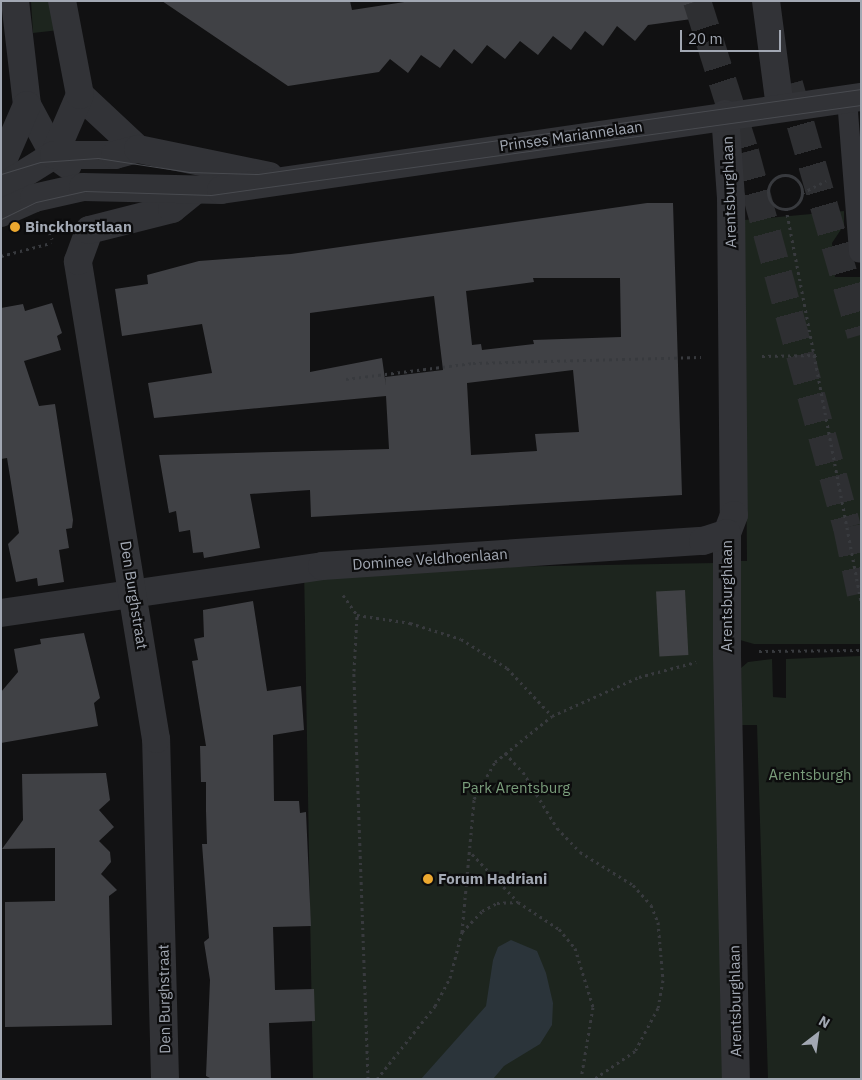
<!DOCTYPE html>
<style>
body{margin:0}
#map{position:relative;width:862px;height:1080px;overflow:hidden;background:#111112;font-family:"IBM Plex Sans",sans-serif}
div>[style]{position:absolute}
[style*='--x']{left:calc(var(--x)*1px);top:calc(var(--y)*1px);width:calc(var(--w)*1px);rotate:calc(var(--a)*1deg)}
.green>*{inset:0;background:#1d251e;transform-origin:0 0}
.water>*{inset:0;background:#2b343a}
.building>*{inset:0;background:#404145;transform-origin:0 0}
.primary-tunnel>*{height:28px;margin-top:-14px;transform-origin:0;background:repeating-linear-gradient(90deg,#2e2f32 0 28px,transparent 0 42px)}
.path>*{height:3px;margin-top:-1.5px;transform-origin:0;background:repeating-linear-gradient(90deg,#383a3e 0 2.5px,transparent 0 6.5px)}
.path>.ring{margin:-1.5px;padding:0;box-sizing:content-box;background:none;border:3px solid #383a3e;border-radius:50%}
.service>*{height:20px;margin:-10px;padding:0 10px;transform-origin:10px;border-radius:10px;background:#323337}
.minor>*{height:28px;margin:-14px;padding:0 14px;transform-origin:14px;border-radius:14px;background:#323337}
.tertiary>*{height:28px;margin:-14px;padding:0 14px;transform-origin:14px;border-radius:14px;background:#323337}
.tram>*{height:1px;margin:-0.5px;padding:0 0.5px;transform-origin:0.5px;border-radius:0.5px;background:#494b50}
.dots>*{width:14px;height:14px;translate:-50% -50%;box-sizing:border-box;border:2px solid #0c0c0d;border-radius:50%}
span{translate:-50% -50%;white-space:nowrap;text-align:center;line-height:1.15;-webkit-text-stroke:4.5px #0c0c0d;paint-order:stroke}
.street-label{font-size:15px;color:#a2a8b3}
.poi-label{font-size:15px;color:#a2a8b3;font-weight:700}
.left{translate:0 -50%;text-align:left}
.park-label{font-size:15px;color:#7a9d7b}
.frame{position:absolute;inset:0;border:2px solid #a2a8b3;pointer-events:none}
.north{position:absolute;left:792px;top:1010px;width:50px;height:50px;-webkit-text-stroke:4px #0c0c0d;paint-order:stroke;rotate:30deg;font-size:14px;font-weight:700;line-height:20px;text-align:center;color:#a2a8b3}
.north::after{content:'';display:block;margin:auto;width:18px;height:22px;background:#a2a8b3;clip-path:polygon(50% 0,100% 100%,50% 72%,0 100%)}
.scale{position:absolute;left:680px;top:30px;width:101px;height:22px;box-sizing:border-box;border:2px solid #a2a8b3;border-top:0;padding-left:6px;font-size:15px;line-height:18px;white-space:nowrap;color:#a2a8b3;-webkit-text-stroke:4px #0c0c0d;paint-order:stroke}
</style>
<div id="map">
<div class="green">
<i style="clip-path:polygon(31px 1px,54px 1px,59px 30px,33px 33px)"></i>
<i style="clip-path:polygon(844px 211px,844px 225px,832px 243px,835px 277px,861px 277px,861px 644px,754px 644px,740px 640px,741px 561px,747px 561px,744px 220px)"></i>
<i style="left:716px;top:563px;width:516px;height:412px;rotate:89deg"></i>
<i style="clip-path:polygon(861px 656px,861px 1079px,768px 1079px,757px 725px,742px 725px,741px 668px,748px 662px,772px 659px,773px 697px,786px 698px,786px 659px)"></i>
</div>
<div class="water">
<i style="clip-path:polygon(511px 940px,537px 951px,546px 973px,553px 1003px,552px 1025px,540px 1044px,504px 1066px,493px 1079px,421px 1079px,486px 1006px,493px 960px,498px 947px)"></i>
</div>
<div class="building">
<i style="clip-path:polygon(162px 1px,350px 1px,352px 10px,411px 1px,698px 1px,699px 18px,648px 25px,635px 41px,617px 26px,603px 46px,585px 31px,571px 50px,553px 36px,538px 55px,520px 41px,505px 59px,487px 45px,472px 64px,454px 49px,440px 68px,421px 55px,408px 73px,390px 59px,379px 72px,288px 86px)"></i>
<i style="clip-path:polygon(evenodd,647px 203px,673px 203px,682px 495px,311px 517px,310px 490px,250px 494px,260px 548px,204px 558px,203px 552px,193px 553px,190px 530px,179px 532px,176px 511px,169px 513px,159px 455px,389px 449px,386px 396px,154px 418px,148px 383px,212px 373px,202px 324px,122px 336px,115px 289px,148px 284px,147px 275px,199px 261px,291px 254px,647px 203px,533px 278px,620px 278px,621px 337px,533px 340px,534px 344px,482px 350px,481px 344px,472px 345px,466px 291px,534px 282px,533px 278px,647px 203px,434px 296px,443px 370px,385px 377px,386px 386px,382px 358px,310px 372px,310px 313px,434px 296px,647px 203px,573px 370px,579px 432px,535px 434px,537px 451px,471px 455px,467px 383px,573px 370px)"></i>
<i style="clip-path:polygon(52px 303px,62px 333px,57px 336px,61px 350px,24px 361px,39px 406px,55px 404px,73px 520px,72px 528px,66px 529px,69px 548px,59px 550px,64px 582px,38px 586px,37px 578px,16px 582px,8px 544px,19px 533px,7px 458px,1px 459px,1px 308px,23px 304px,25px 311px)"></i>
<i style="left:685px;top:590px;width:65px;height:29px;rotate:87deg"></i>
<i style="clip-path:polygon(253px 601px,267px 691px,301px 686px,304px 730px,273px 735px,274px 801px,299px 801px,300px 813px,306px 812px,311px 926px,273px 927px,275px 990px,314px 989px,315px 1021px,269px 1023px,271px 1079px,212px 1079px,206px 1076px,210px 980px,204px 942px,209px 938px,202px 844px,207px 844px,206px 811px,206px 782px,201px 782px,200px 746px,206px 746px,192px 661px,198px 660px,194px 639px,204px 637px,203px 610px)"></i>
<i style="clip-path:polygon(84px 633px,100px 698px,94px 703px,98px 726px,1px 743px,1px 692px,18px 672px,14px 649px,41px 644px,40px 639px)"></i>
<i style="clip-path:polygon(106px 773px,110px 800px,99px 810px,114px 827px,99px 841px,110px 852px,111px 862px,101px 874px,117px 890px,109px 896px,112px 1025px,5px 1027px,5px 902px,55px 901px,55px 848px,2px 849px,23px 820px,22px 774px)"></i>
</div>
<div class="primary-tunnel">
<i style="--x:697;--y:1;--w:158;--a:72.4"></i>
<i style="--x:745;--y:152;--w:389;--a:74.8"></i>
<i style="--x:847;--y:527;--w:68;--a:78.2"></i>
<i style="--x:789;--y:84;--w:261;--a:74"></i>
</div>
<div class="path">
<i class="ring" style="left:768px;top:175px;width:31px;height:31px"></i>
<i style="--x:802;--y:193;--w:27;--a:-27"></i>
<i style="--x:786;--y:208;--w:400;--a:79.2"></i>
<i style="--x:47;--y:226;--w:14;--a:69"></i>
<i style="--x:1;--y:256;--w:52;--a:-14.6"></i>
<i style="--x:762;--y:356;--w:55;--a:-1"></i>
<i style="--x:346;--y:379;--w:128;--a:-7.2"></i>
<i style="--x:473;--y:363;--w:228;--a:-1.5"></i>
<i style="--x:343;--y:595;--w:24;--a:55"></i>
<i style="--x:759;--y:651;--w:102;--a:-0.6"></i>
<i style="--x:505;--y:753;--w:26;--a:47"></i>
<i style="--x:523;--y:772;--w:66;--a:58.7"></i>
<i style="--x:557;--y:828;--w:33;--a:46"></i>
<i style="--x:580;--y:852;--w:62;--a:31.9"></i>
<i style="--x:633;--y:885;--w:27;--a:48"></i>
<i style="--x:651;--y:905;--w:18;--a:68"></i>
<i style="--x:658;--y:922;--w:58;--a:85.1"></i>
<i style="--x:663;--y:980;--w:28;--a:100"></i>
<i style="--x:658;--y:1008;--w:49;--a:118.1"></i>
<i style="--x:635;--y:1051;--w:50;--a:145.7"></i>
<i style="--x:472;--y:854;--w:66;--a:46.2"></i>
<i style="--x:462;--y:932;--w:29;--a:-46"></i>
<i style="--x:482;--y:911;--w:17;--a:-28"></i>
<i style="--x:497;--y:903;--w:21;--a:-3"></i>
<i style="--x:518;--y:902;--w:49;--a:33.4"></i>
<i style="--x:559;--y:929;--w:25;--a:50"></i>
<i style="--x:575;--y:948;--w:62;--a:73"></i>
<i style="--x:593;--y:1007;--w:73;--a:99.5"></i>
<i style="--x:368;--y:1079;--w:408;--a:-92"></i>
<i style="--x:354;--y:671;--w:56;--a:-86.9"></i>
<i style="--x:357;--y:615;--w:54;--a:8.6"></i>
<i style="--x:410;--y:623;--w:53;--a:17.4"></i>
<i style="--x:461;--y:639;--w:54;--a:32.2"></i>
<i style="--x:507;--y:668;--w:66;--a:46.8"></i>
<i style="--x:377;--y:1079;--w:93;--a:-51.5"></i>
<i style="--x:435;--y:1006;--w:32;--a:-62"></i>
<i style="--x:450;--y:978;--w:48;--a:-75.4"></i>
<i style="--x:462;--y:932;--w:134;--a:-84.8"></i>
<i style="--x:474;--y:799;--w:43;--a:-60.4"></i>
<i style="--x:495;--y:762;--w:73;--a:-38.9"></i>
<i style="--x:552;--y:716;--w:95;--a:-24.1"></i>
<i style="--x:639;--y:677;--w:59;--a:-14.7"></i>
</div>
<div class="service">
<i style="--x:847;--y:99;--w:154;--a:85.5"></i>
</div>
<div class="minor">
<i style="--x:766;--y:1;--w:107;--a:82.5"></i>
<i style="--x:725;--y:114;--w:83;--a:85.9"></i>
<i style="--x:731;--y:197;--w:318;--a:89.5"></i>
<i style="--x:734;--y:515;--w:19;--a:111"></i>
<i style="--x:727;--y:533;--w:123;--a:90"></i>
<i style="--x:727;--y:656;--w:423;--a:88.8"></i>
<i style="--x:1;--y:613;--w:324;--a:-8.3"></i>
<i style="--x:322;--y:566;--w:382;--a:-3.8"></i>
<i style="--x:703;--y:541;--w:25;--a:-18"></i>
<i style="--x:165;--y:1079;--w:340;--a:-91.5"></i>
<i style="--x:156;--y:739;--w:484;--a:-99.3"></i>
<i style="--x:78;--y:261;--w:33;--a:-70"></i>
<i style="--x:89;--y:230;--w:86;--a:-14.2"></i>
<i style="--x:172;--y:209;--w:27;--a:-39"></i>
</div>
<div class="tertiary">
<i style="--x:15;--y:1;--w:105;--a:83.4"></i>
<i style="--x:27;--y:105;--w:57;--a:61.6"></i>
<i style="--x:54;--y:155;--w:17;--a:36"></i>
<i style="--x:80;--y:95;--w:79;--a:43"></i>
<i style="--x:54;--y:155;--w:65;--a:-66.6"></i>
<i style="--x:80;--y:95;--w:96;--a:-100.8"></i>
<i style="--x:1;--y:165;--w:65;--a:-66.6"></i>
<i style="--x:1;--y:188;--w:62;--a:-31.9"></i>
<i style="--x:54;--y:155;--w:61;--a:0"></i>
<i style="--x:115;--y:155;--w:24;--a:-15"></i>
<i style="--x:138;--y:149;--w:134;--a:11.6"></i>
<i style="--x:1;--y:213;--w:36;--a:-24"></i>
<i style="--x:34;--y:198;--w:50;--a:-12.7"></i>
<i style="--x:83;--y:187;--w:138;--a:1.2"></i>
<i style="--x:221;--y:190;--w:647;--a:-8.27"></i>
</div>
<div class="tram">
<i style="--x:1;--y:174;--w:41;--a:-17.1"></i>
<i style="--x:40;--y:162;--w:58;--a:-3.9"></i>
<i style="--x:98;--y:158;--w:92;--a:8.7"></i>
<i style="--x:189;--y:172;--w:69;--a:1.7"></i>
<i style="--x:258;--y:174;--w:609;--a:-8.02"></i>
<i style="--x:1;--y:219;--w:39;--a:-26"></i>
<i style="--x:36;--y:202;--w:50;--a:-12.7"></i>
<i style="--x:85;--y:191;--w:126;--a:1.8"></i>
<i style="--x:211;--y:195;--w:656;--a:-7.88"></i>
</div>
<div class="dots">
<i style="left:15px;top:227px;background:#eca82f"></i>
<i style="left:428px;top:879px;background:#eca82f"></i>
</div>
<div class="street-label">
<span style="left:571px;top:136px;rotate:-8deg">Prinses Mariannelaan</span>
<span style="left:729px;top:192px;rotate:-92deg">Arentsburghlaan</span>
<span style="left:430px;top:559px;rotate:-4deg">Dominee Veldhoenlaan</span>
<span style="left:134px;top:595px;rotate:81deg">Den Burghstraat</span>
<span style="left:727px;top:596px;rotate:-90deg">Arentsburghlaan</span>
<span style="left:164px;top:999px;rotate:-91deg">Den Burghstraat</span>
<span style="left:735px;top:1001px;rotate:-91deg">Arentsburghlaan</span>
</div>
<div class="poi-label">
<span class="left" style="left:25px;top:227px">Binckhorstlaan</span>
<span class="left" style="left:438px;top:879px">Forum Hadriani</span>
</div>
<div class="park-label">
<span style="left:810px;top:775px">Arentsburgh</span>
<span style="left:516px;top:788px">Park Arentsburg</span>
</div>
<div class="frame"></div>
<div class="north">N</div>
<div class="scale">20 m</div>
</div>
